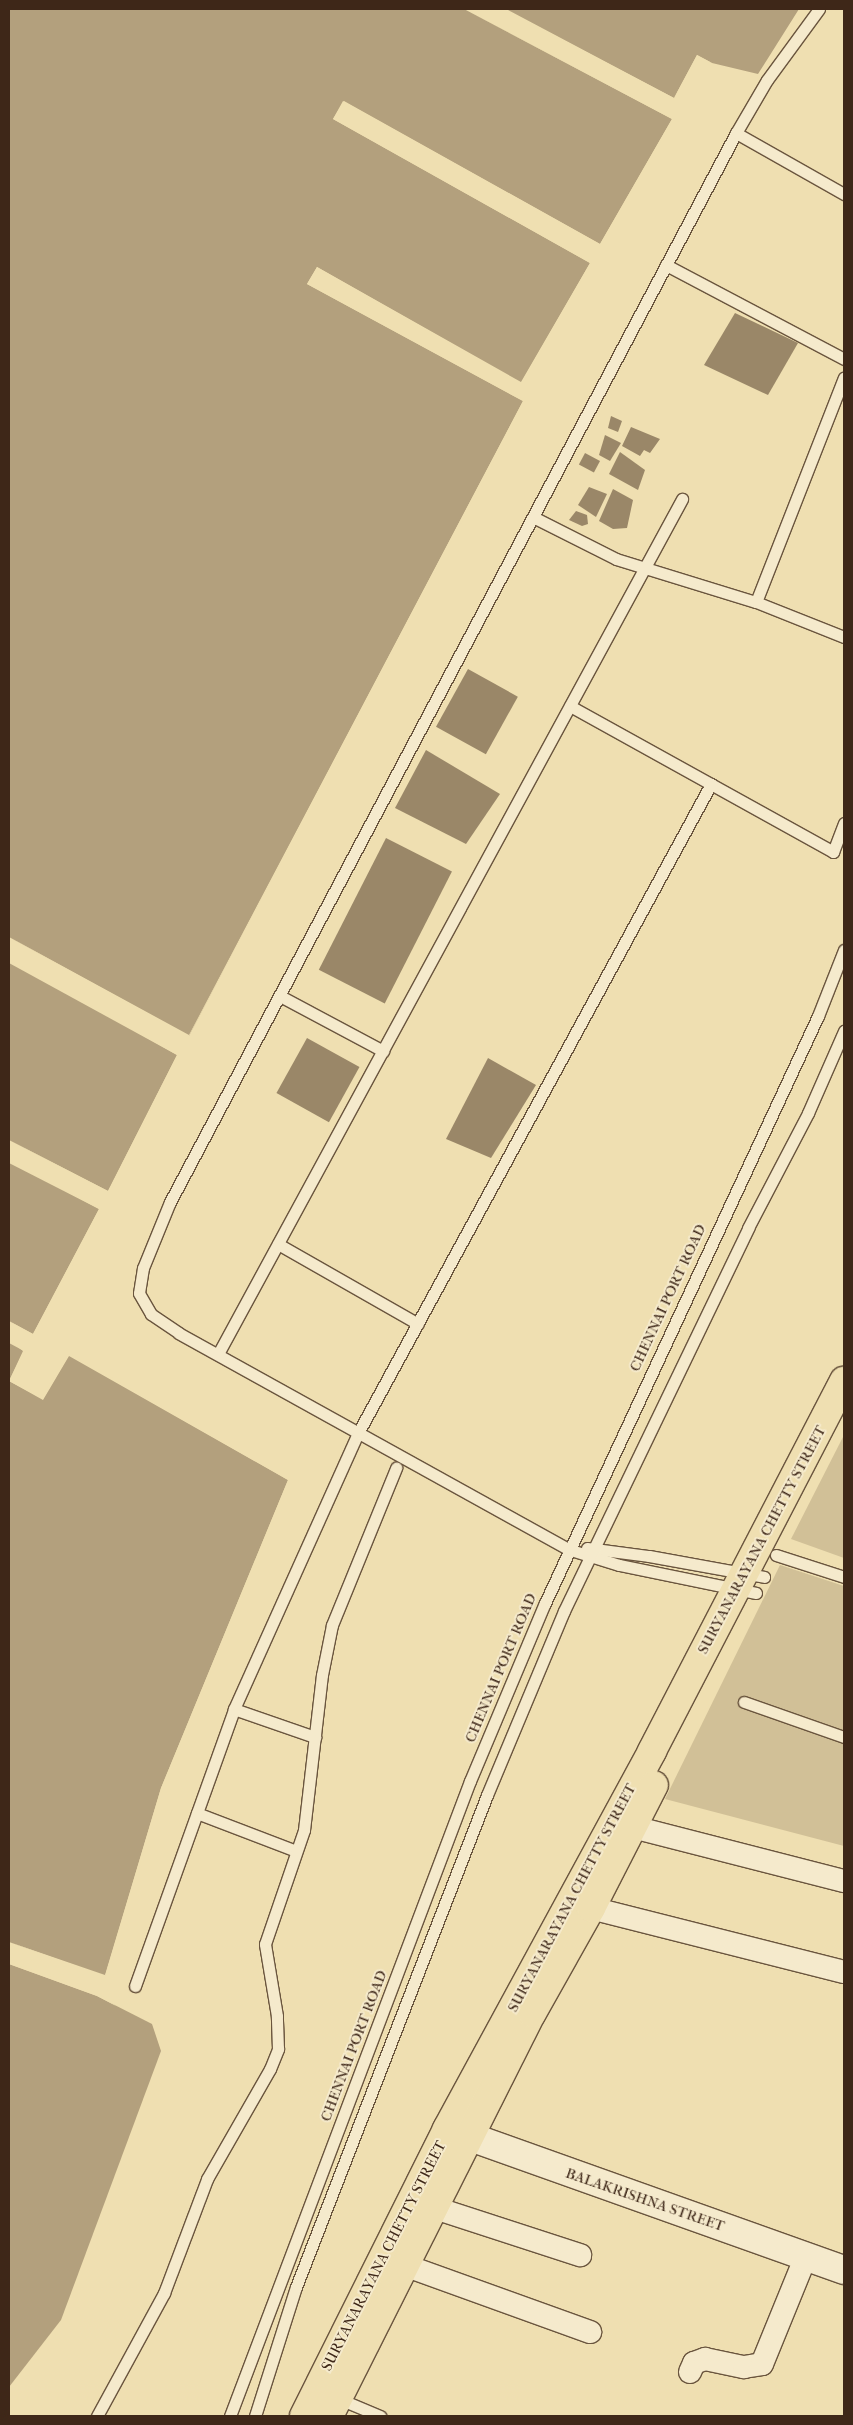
<!DOCTYPE html>
<style>
body{margin:0}
#map{position:relative;width:853px;height:2425px;overflow:hidden;background:#efdfb1;font-family:"IM FELL French Canon",serif}
div>[style]{position:absolute}
[style*='--x']{left:calc(var(--x)*1px);top:calc(var(--y)*1px);width:calc(var(--w)*1px);rotate:calc(var(--a)*1deg)}
.green>*{inset:0;background:#d1c097}
.water>*{inset:0;background:#b3a07d}
.pier>*{inset:0;background:#efdfb1}
.building>*{inset:0;background:#9a8768;transform-origin:0 0}
.roads{filter:drop-shadow(1px 0 #6a553e) drop-shadow(-1px 0 #6a553e) drop-shadow(0 1px #6a553e) drop-shadow(0 -1px #6a553e)}
.lane>*{height:11px;margin:-5.5px;padding:0 5.5px;transform-origin:5.5px;border-radius:5.5px;background:#f5eacc}
.street>*{height:22px;margin:-11px;padding:0 11px;transform-origin:11px;border-radius:11px;background:#f5eacc}
.secondary>*{height:28px;margin:-14px;padding:0 14px;transform-origin:14px;border-radius:14px;background:#f5eacc}
.primary>*{height:28px;margin:-14px;padding:0 14px;transform-origin:14px;border-radius:14px;background:#efdfb1}
span{translate:-50% -50%;white-space:nowrap;text-align:center;line-height:1.15;-webkit-text-stroke:4px #f5eacc;paint-order:stroke}
.street-label{font-size:15px;color:#3e2718}
.frame{position:absolute;inset:0;border:10px solid #3e2718;pointer-events:none}
</style>
<div id="map">
<div class="green">
<i style="clip-path:polygon(844px 1435px,844px 1558px,791px 1539px)"></i>
<i style="clip-path:polygon(780px 1565px,844px 1586px,844px 1846px,665px 1799px)"></i>
</div>
<div class="water">
<i style="clip-path:polygon(9px 9px,464px 9px,672px 119px,600px 244px,344px 101px,333px 119px,590px 263px,521px 383px,317px 267px,307px 284px,523px 401px,189px 1036px,9px 937px)"></i>
<i style="clip-path:polygon(506px 9px,799px 9px,758px 74px,712px 63px,697px 55px,674px 98px)"></i>
<i style="clip-path:polygon(9px 963px,177px 1055px,108px 1191px,9px 1140px)"></i>
<i style="clip-path:polygon(9px 1163px,99px 1209px,33px 1334px,9px 1321px)"></i>
<i style="clip-path:polygon(9px 1343px,24px 1351px,9px 1381px,43px 1399px,69px 1355px,288px 1480px,161px 1788px,105px 1976px,9px 1942px)"></i>
<i style="clip-path:polygon(9px 1964px,97px 1996px,152px 2024px,161px 2051px,61px 2320px,9px 2387px)"></i>
</div>
<div class="pier">
<i style="clip-path:polygon(464px 9px,674px 119px,600px 247px,344px 104px,336px 118px,592px 263px,522px 385px,318px 270px,311px 283px,526px 401px,188px 1038px,9px 937px,189px 1035px,523px 401px,307px 284px,317px 267px,521px 382px,590px 263px,333px 119px,343px 101px,600px 244px,672px 119px)"></i>
<i style="clip-path:polygon(504px 9px,674px 98px,697px 55px,712px 63px,698px 59px,673px 100px)"></i>
<i style="clip-path:polygon(10px 960px,179px 1054px,109px 1193px,9px 1140px,108px 1191px,177px 1055px)"></i>
<i style="clip-path:polygon(10px 1161px,102px 1209px,34px 1337px,9px 1321px,33px 1334px,99px 1209px)"></i>
<i style="clip-path:polygon(10px 1341px,26px 1351px,12px 1380px,42px 1396px,69px 1353px,290px 1480px,163px 1789px,105px 1978px,9px 1942px,105px 1975px,161px 1788px,288px 1480px,69px 1356px,43px 1400px,9px 1381px,23px 1351px)"></i>
<i style="clip-path:polygon(9px 1962px,98px 1993px,116px 2006px,97px 1996px,9px 1964px)"></i>
</div>
<div class="building">
<i style="clip-path:polygon(735px 313px,798px 343px,768px 395px,704px 365px)"></i>
<i style="clip-path:polygon(611px 416px,622px 421px,618px 432px,608px 428px)"></i>
<i style="clip-path:polygon(631px 427px,660px 439px,650px 453px,644px 450px,640px 456px,622px 446px)"></i>
<i style="clip-path:polygon(605px 435px,621px 443px,610px 461px,599px 455px)"></i>
<i style="clip-path:polygon(620px 452px,645px 470px,638px 490px,609px 474px)"></i>
<i style="left:585px;top:453px;width:17px;height:13px;rotate:28deg"></i>
<i style="clip-path:polygon(589px 487px,607px 494px,596px 517px,578px 505px)"></i>
<i style="clip-path:polygon(613px 489px,633px 500px,627px 528px,613px 529px,599px 521px)"></i>
<i style="clip-path:polygon(576px 511px,587px 515px,588px 524px,582px 526px,569px 520px)"></i>
<i style="left:468px;top:669px;width:57px;height:66px;rotate:29deg"></i>
<i style="clip-path:polygon(426px 750px,500px 794px,466px 844px,395px 808px)"></i>
<i style="left:386px;top:838px;width:74px;height:148px;rotate:27deg"></i>
<i style="left:307px;top:1038px;width:60px;height:63px;rotate:29deg"></i>
<i style="clip-path:polygon(488px 1058px,536px 1085px,491px 1158px,446px 1139px)"></i>
</div>
<div class="roads">
<div class="lane">
<i style="--x:736;--y:133;--w:124;--a:29.5"></i>
<i style="--x:666;--y:265;--w:201;--a:27.8"></i>
<i style="--x:533;--y:517;--w:93;--a:26.8"></i>
<i style="--x:616;--y:559;--w:146;--a:17.1"></i>
<i style="--x:756;--y:602;--w:95;--a:21.7"></i>
<i style="--x:756;--y:602;--w:241;--a:-68.6"></i>
<i style="--x:570;--y:706;--w:301;--a:29"></i>
<i style="--x:833;--y:852;--w:31;--a:-69"></i>
<i style="--x:280;--y:996;--w:117;--a:28.1"></i>
<i style="--x:278;--y:1244;--w:161;--a:29.7"></i>
<i style="--x:218;--y:1354;--w:973;--a:-61.51"></i>
<i style="--x:587;--y:1548;--w:63;--a:7.4"></i>
<i style="--x:649;--y:1556;--w:117;--a:10.3"></i>
<i style="--x:776;--y:1555;--w:71;--a:17.9"></i>
<i style="--x:756;--y:1593;--w:140;--a:-168.4"></i>
<i style="--x:619;--y:1565;--w:53;--a:-162.6"></i>
<i style="--x:568;--y:1549;--w:445;--a:-151"></i>
<i style="--x:179;--y:1333;--w:34;--a:-146"></i>
<i style="--x:151;--y:1314;--w:24;--a:-120"></i>
<i style="--x:139;--y:1293;--w:25;--a:-81"></i>
<i style="--x:143;--y:1268;--w:71;--a:-67.8"></i>
<i style="--x:170;--y:1202;--w:1210;--a:-62.1"></i>
<i style="--x:736;--y:133;--w:61;--a:-59.7"></i>
<i style="--x:767;--y:80;--w:88;--a:-53.8"></i>
<i style="--x:744;--y:1702;--w:106;--a:19.3"></i>
<i style="--x:234;--y:1709;--w:86;--a:19.1"></i>
<i style="--x:197;--y:1813;--w:106;--a:21"></i>
<i style="--x:135;--y:1986;--w:294;--a:-70.3"></i>
<i style="--x:234;--y:1709;--w:303;--a:-65.8"></i>
<i style="--x:358;--y:1433;--w:739;--a:-61.46"></i>
<i style="--x:337;--y:2398;--w:47;--a:22.7"></i>
<i style="--x:97;--y:2416;--w:140;--a:-61.4"></i>
<i style="--x:164;--y:2293;--w:122;--a:-69.3"></i>
<i style="--x:207;--y:2179;--w:127;--a:-60.2"></i>
<i style="--x:270;--y:2069;--w:22;--a:-68"></i>
<i style="--x:278;--y:2049;--w:33;--a:-92"></i>
<i style="--x:277;--y:2016;--w:73;--a:-99.5"></i>
<i style="--x:265;--y:1944;--w:120;--a:-71.1"></i>
<i style="--x:304;--y:1830;--w:156;--a:-83.4"></i>
<i style="--x:322;--y:1675;--w:51;--a:-78.7"></i>
<i style="--x:332;--y:1625;--w:170;--a:-67.8"></i>
<i style="--x:230;--y:2416;--w:679;--a:-69.3"></i>
<i style="--x:470;--y:1781;--w:193;--a:-67.2"></i>
<i style="--x:545;--y:1603;--w:647;--a:-65.06"></i>
<i style="--x:818;--y:1016;--w:71;--a:-68.5"></i>
<i style="--x:255;--y:2416;--w:135;--a:-72.4"></i>
<i style="--x:296;--y:2287;--w:528;--a:-68.78"></i>
<i style="--x:487;--y:1795;--w:199;--a:-67.3"></i>
<i style="--x:564;--y:1611;--w:425;--a:-64.3"></i>
<i style="--x:748;--y:1228;--w:130;--a:-62.4"></i>
<i style="--x:808;--y:1113;--w:90;--a:-66.3"></i>
</div>
<div class="street">
<i style="--x:633;--y:1827;--w:218;--a:14.4"></i>
<i style="--x:591;--y:1908;--w:261;--a:14.2"></i>
<i style="--x:432;--y:2207;--w:156;--a:18"></i>
<i style="--x:404;--y:2265;--w:198;--a:19.8"></i>
<i style="--x:690;--y:2372;--w:10;--a:-66"></i>
<i style="--x:694;--y:2363;--w:12;--a:-20"></i>
<i style="--x:705;--y:2359;--w:40;--a:12"></i>
<i style="--x:744;--y:2367;--w:18;--a:-9"></i>
<i style="--x:762;--y:2364;--w:117;--a:-67.8"></i>
</div>
<div class="secondary">
<i style="--x:448;--y:2129;--w:420;--a:19.6"></i>
</div>
<div class="primary">
<i style="--x:304;--y:2416;--w:321;--a:-63.5"></i>
<i style="--x:447;--y:2129;--w:430;--a:-61.5"></i>
<i style="--x:652;--y:1751;--w:417;--a:-62.6"></i>
<i style="--x:329;--y:2416;--w:451;--a:-63.3"></i>
<i style="--x:532;--y:2013;--w:120;--a:-60.7"></i>
<i style="--x:591;--y:1908;--w:138;--a:-62.9"></i>
</div>
</div>
<div class="street-label">
<span style="left:668px;top:1298px;rotate:-65deg">CHENNAI PORT ROAD</span>
<span style="left:762px;top:1540px;rotate:-62deg">SURYANARAYANA CHETTY STREET</span>
<span style="left:501px;top:1668px;rotate:-67deg">CHENNAI PORT ROAD</span>
<span style="left:572px;top:1898px;rotate:-62deg">SURYANARAYANA CHETTY STREET</span>
<span style="left:354px;top:2046px;rotate:-69deg">CHENNAI PORT ROAD</span>
<span style="left:645px;top:2200px;rotate:19deg">BALAKRISHNA STREET</span>
<span style="left:384px;top:2256px;rotate:-63deg">SURYANARAYANA CHETTY STREET</span>
</div>
<div class="frame"></div>
</div>
